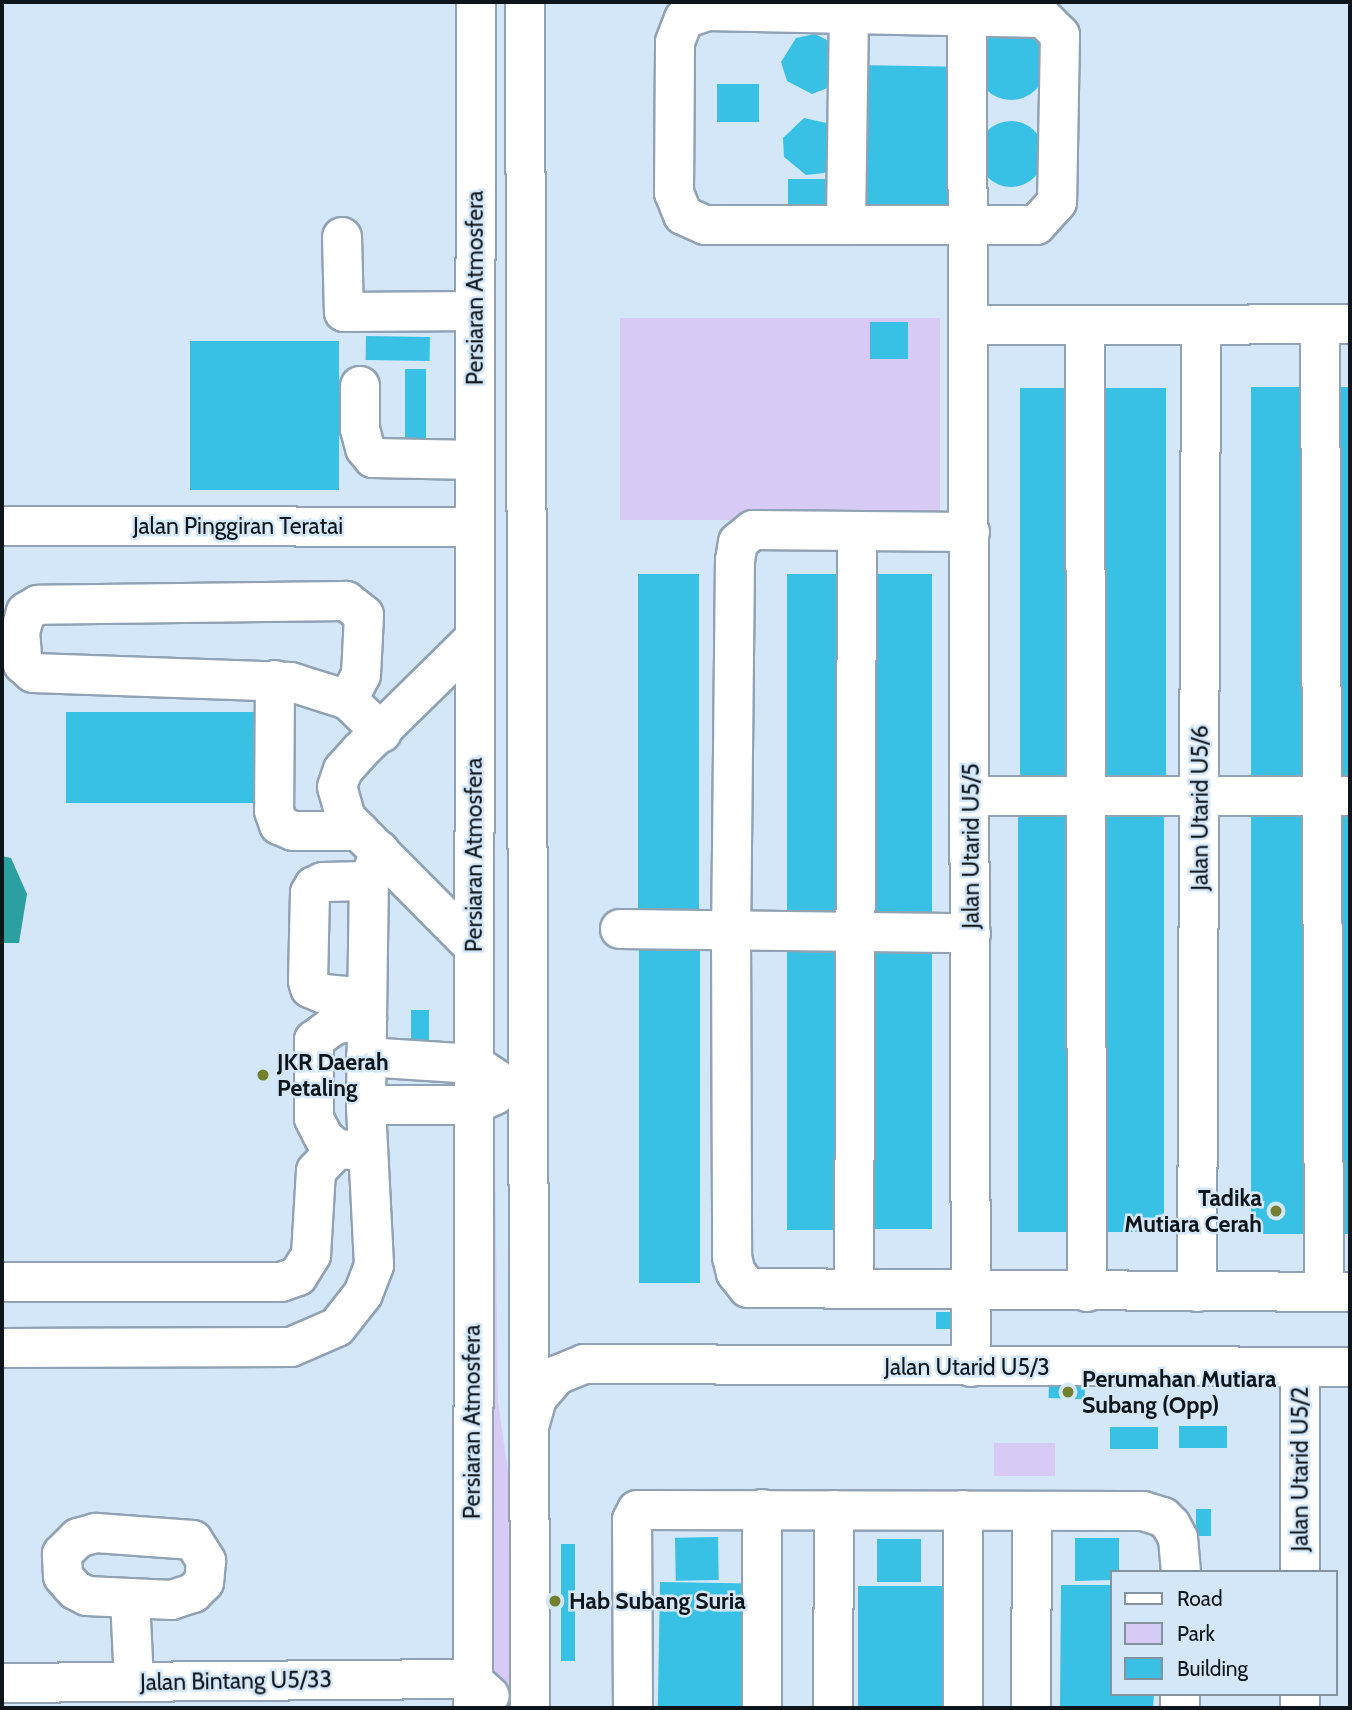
<!DOCTYPE html>
<style>
body{margin:0}
#map{position:relative;width:1352px;height:1710px;overflow:hidden;background:#d3e7f9;font-family:Cabin,sans-serif}
div>[style]{position:absolute}
[style*='--x']{left:calc(var(--x)*1px);top:calc(var(--y)*1px);width:calc(var(--w)*1px);rotate:calc(var(--a)*1deg)}
.green>*{inset:0;background:#d7cbf6;transform-origin:0 0}
.water>*{inset:0;background:#2ca0a0}
.building>*{inset:0;background:#39c0e5;transform-origin:0 0}
.round{border-radius:50%}
.roads{filter:drop-shadow(2px 0 #90a2b3) drop-shadow(-2px 0 #90a2b3) drop-shadow(0 2px #90a2b3) drop-shadow(0 -2px #90a2b3)}
.minor>*{height:38px;margin:-19px;padding:0 19px;transform-origin:19px;border-radius:19px;background:#fff}
.dots>*{width:19px;height:19px;translate:-50% -50%;box-sizing:border-box;border:4px solid #d3e7f9;border-radius:50%}
span{translate:-50% -50%;white-space:nowrap;text-align:center;line-height:1.15;-webkit-text-stroke:5px #d3e7f9;paint-order:stroke}
.street-label{font-size:23px;color:#0e151b}
.poi-label{font-size:23px;color:#0e151b;font-weight:700}
.left{translate:0 -50%;text-align:left}
.right{translate:-100% -50%;text-align:right}
.frame{position:absolute;inset:0;border:4px solid #0e151b;pointer-events:none}
.legend{position:absolute;left:1110px;top:1570px;width:228px;height:126px;box-sizing:border-box;background:#d3e7f9;border:2px solid #8493a0;margin:0;padding:9px 12px;list-style:none;font-size:21px;color:#0e151b}
.legend li{display:flex;align-items:center;gap:14px;height:35px}
.legend b{width:35px;border:2px solid #8493a0}
</style>
<div id="map">
<div class="green">
<i style="left:620px;top:318px;width:320px;height:202px"></i>
<i style="clip-path:polygon(489px 1150px,495px 1150px,498px 1401px,508px 1472px,511px 1708px,494px 1696px)"></i>
<i style="left:994px;top:1443px;width:61px;height:33px"></i>
</div>
<div class="water">
<i style="clip-path:polygon(2px 856px,11px 858px,27px 894px,19px 943px,2px 943px)"></i>
</div>
<div class="building">
<i class="round" style="left:976px;top:30px;width:70px;height:70px"></i>
<i style="clip-path:polygon(815px 34px,833px 43px,830px 87px,812px 94px,787px 81px,781px 62px,796px 38px)"></i>
<i style="left:860px;top:65px;width:95px;height:147px;rotate:1deg"></i>
<i style="left:717px;top:84px;width:42px;height:38px"></i>
<i style="clip-path:polygon(804px 118px,831px 124px,832px 167px,824px 173px,806px 175px,784px 157px,783px 138px)"></i>
<i class="round" style="left:978px;top:121px;width:66px;height:66px"></i>
<i style="left:788px;top:179px;width:51px;height:32px"></i>
<i style="left:908px;top:322px;width:37px;height:38px;rotate:90deg"></i>
<i style="left:366px;top:336px;width:64px;height:24px;rotate:1deg"></i>
<i style="left:190px;top:341px;width:149px;height:149px"></i>
<i style="left:405px;top:369px;width:21px;height:69px"></i>
<i style="left:1251px;top:387px;width:63px;height:398px"></i>
<i style="left:1333px;top:387px;width:17px;height:398px"></i>
<i style="left:1020px;top:388px;width:62px;height:398px"></i>
<i style="left:1103px;top:388px;width:63px;height:398px"></i>
<i style="left:638px;top:574px;width:61px;height:343px"></i>
<i style="left:787px;top:574px;width:61px;height:342px"></i>
<i style="left:870px;top:574px;width:62px;height:342px"></i>
<i style="left:66px;top:712px;width:194px;height:91px"></i>
<i style="left:1018px;top:809px;width:62px;height:423px"></i>
<i style="left:1102px;top:809px;width:62px;height:423px"></i>
<i style="left:1251px;top:811px;width:62px;height:423px"></i>
<i style="left:1333px;top:811px;width:17px;height:423px"></i>
<i style="left:871px;top:939px;width:61px;height:290px"></i>
<i style="left:639px;top:940px;width:61px;height:343px"></i>
<i style="left:787px;top:940px;width:61px;height:290px"></i>
<i style="left:411px;top:1010px;width:18px;height:31px"></i>
<i style="left:936px;top:1312px;width:14px;height:17px"></i>
<i style="left:1049px;top:1384px;width:36px;height:14px;rotate:2deg"></i>
<i style="left:1179px;top:1426px;width:48px;height:22px"></i>
<i style="left:1110px;top:1427px;width:48px;height:22px"></i>
<i style="left:1196px;top:1509px;width:15px;height:27px"></i>
<i style="left:718px;top:1537px;width:43px;height:43px;rotate:89deg"></i>
<i style="clip-path:polygon(1075px 1538px,1119px 1538px,1119px 1572px,1112px 1572px,1112px 1580px,1075px 1581px)"></i>
<i style="left:877px;top:1539px;width:44px;height:43px"></i>
<i style="left:561px;top:1544px;width:14px;height:117px"></i>
<i style="left:660px;top:1582px;width:92px;height:126px;rotate:1deg"></i>
<i style="clip-path:polygon(1061px 1585px,1112px 1585px,1112px 1694px,1154px 1694px,1153px 1708px,1060px 1708px)"></i>
<i style="left:858px;top:1586px;width:94px;height:122px"></i>
</div>
<div class="roads">
<div class="minor">
<i style="--x:525;--y:2;--w:1706;--a:89.83"></i>
<i style="--x:707;--y:11;--w:336;--a:1.2"></i>
<i style="--x:1043;--y:18;--w:24;--a:45"></i>
<i style="--x:1060;--y:35;--w:167;--a:91"></i>
<i style="--x:1057;--y:202;--w:31;--a:132"></i>
<i style="--x:1036;--y:225;--w:331;--a:180"></i>
<i style="--x:705;--y:225;--w:24;--a:-156"></i>
<i style="--x:683;--y:215;--w:24;--a:-112"></i>
<i style="--x:674;--y:193;--w:151;--a:-89.6"></i>
<i style="--x:675;--y:42;--w:25;--a:-69"></i>
<i style="--x:684;--y:19;--w:24;--a:-19"></i>
<i style="--x:967;--y:17;--w:1350;--a:89.83"></i>
<i style="--x:846;--y:225;--w:211;--a:-89.2"></i>
<i style="--x:342;--y:237;--w:75;--a:88.5"></i>
<i style="--x:344;--y:312;--w:131;--a:-0.4"></i>
<i style="--x:1320;--y:324;--w:968;--a:89.76"></i>
<i style="--x:968;--y:325;--w:382;--a:-0.1"></i>
<i style="--x:1085;--y:325;--w:967;--a:89.88"></i>
<i style="--x:360;--y:386;--w:43;--a:90"></i>
<i style="--x:360;--y:429;--w:20;--a:75"></i>
<i style="--x:365;--y:448;--w:13;--a:51"></i>
<i style="--x:373;--y:458;--w:102;--a:1.1"></i>
<i style="--x:2;--y:526;--w:473;--a:0.1"></i>
<i style="--x:970;--y:532;--w:217;--a:-179.5"></i>
<i style="--x:753;--y:530;--w:19;--a:141"></i>
<i style="--x:738;--y:542;--w:18;--a:99"></i>
<i style="--x:735;--y:560;--w:370;--a:90.6"></i>
<i style="--x:731;--y:930;--w:327;--a:89.8"></i>
<i style="--x:732;--y:1257;--w:16;--a:76"></i>
<i style="--x:736;--y:1273;--w:19;--a:51"></i>
<i style="--x:748;--y:1288;--w:602;--a:0.38"></i>
<i style="--x:275;--y:680;--w:131;--a:90.4"></i>
<i style="--x:274;--y:811;--w:15;--a:70"></i>
<i style="--x:279;--y:825;--w:15;--a:23"></i>
<i style="--x:293;--y:831;--w:66;--a:0"></i>
<i style="--x:348;--y:700;--w:28;--a:-63"></i>
<i style="--x:361;--y:675;--w:60;--a:-87.1"></i>
<i style="--x:364;--y:615;--w:23;--a:-142"></i>
<i style="--x:346;--y:601;--w:308;--a:179.3"></i>
<i style="--x:38;--y:605;--w:14;--a:150"></i>
<i style="--x:26;--y:612;--w:21;--a:107"></i>
<i style="--x:20;--y:632;--w:32;--a:85"></i>
<i style="--x:23;--y:664;--w:13;--a:42"></i>
<i style="--x:33;--y:673;--w:258;--a:2"></i>
<i style="--x:291;--y:682;--w:60;--a:17.5"></i>
<i style="--x:348;--y:700;--w:47;--a:44.1"></i>
<i style="--x:972;--y:796;--w:378;--a:0"></i>
<i style="--x:620;--y:929;--w:351;--a:0.7"></i>
<i style="--x:474;--y:947;--w:182;--a:-134.8"></i>
<i style="--x:346;--y:818;--w:32;--a:-106"></i>
<i style="--x:337;--y:787;--w:18;--a:-71"></i>
<i style="--x:343;--y:770;--w:25;--a:-48"></i>
<i style="--x:360;--y:751;--w:161;--a:-44.5"></i>
<i style="--x:367;--y:998;--w:43;--a:-174.7"></i>
<i style="--x:324;--y:994;--w:15;--a:-157"></i>
<i style="--x:310;--y:988;--w:7;--a:-106"></i>
<i style="--x:308;--y:981;--w:88;--a:-88.7"></i>
<i style="--x:310;--y:893;--w:8;--a:-60"></i>
<i style="--x:314;--y:886;--w:10;--a:-24"></i>
<i style="--x:323;--y:882;--w:46;--a:-1.2"></i>
<i style="--x:366;--y:1057;--w:108;--a:3.7"></i>
<i style="--x:474;--y:1064;--w:27;--a:34"></i>
<i style="--x:366;--y:1105;--w:107;--a:0"></i>
<i style="--x:473;--y:1105;--w:24;--a:-24"></i>
<i style="--x:362;--y:1151;--w:25;--a:-175"></i>
<i style="--x:337;--y:1149;--w:17;--a:-140"></i>
<i style="--x:324;--y:1138;--w:22;--a:-117"></i>
<i style="--x:314;--y:1118;--w:78;--a:-90"></i>
<i style="--x:314;--y:1040;--w:26;--a:-36"></i>
<i style="--x:335;--y:1025;--w:33;--a:-12"></i>
<i style="--x:2;--y:1282;--w:279;--a:0"></i>
<i style="--x:281;--y:1282;--w:18;--a:-19"></i>
<i style="--x:298;--y:1276;--w:25;--a:-58"></i>
<i style="--x:311;--y:1255;--w:84;--a:-86.6"></i>
<i style="--x:316;--y:1171;--w:30;--a:-46"></i>
<i style="--x:854;--y:1288;--w:757;--a:-89.77"></i>
<i style="--x:1197;--y:1292;--w:967;--a:-89.76"></i>
<i style="--x:2;--y:1348;--w:289;--a:-0.2"></i>
<i style="--x:291;--y:1347;--w:50;--a:-23.5"></i>
<i style="--x:337;--y:1327;--w:42;--a:-51.8"></i>
<i style="--x:363;--y:1294;--w:31;--a:-69"></i>
<i style="--x:374;--y:1265;--w:160;--a:-92.9"></i>
<i style="--x:366;--y:1105;--w:87;--a:-89.3"></i>
<i style="--x:367;--y:1018;--w:137;--a:-89.2"></i>
<i style="--x:369;--y:881;--w:32;--a:-70"></i>
<i style="--x:1300;--y:1367;--w:205;--a:90"></i>
<i style="--x:530;--y:1423;--w:26;--a:-74"></i>
<i style="--x:537;--y:1398;--w:30;--a:-49"></i>
<i style="--x:557;--y:1375;--w:29;--a:-22"></i>
<i style="--x:584;--y:1364;--w:766;--a:0.22"></i>
<i style="--x:762;--y:1509;--w:199;--a:90"></i>
<i style="--x:963;--y:1510;--w:198;--a:90"></i>
<i style="--x:96;--y:1533;--w:97;--a:4.1"></i>
<i style="--x:193;--y:1540;--w:25;--a:58"></i>
<i style="--x:206;--y:1561;--w:21;--a:95"></i>
<i style="--x:204;--y:1582;--w:16;--a:135"></i>
<i style="--x:193;--y:1593;--w:22;--a:162"></i>
<i style="--x:172;--y:1600;--w:85;--a:-177.3"></i>
<i style="--x:87;--y:1596;--w:13;--a:-153"></i>
<i style="--x:75;--y:1590;--w:18;--a:-131"></i>
<i style="--x:63;--y:1576;--w:22;--a:-93"></i>
<i style="--x:62;--y:1554;--w:23;--a:-45"></i>
<i style="--x:78;--y:1538;--w:19;--a:-16"></i>
<i style="--x:130;--y:1598;--w:84;--a:87.3"></i>
<i style="--x:2;--y:1683;--w:469;--a:-0.5"></i>
<i style="--x:471;--y:1679;--w:25;--a:42"></i>
<i style="--x:1300;--y:1694;--w:14;--a:90"></i>
<i style="--x:473;--y:1708;--w:1706;--a:-89.9"></i>
<i style="--x:633;--y:1708;--w:188;--a:-90.3"></i>
<i style="--x:632;--y:1520;--w:11;--a:-63"></i>
<i style="--x:637;--y:1510;--w:506;--a:0.11"></i>
<i style="--x:1143;--y:1511;--w:21;--a:17"></i>
<i style="--x:1163;--y:1517;--w:11;--a:45"></i>
<i style="--x:1171;--y:1525;--w:15;--a:62"></i>
<i style="--x:1178;--y:1538;--w:34;--a:85"></i>
<i style="--x:833;--y:1708;--w:198;--a:-89.7"></i>
<i style="--x:1031;--y:1708;--w:197;--a:-89.7"></i>
<i style="--x:1180;--y:1708;--w:14;--a:-90"></i>
</div>
</div>
<div class="dots">
<i style="left:263px;top:1075px;background:#73812f"></i>
<i style="left:1276px;top:1211px;background:#73812f"></i>
<i style="left:1068px;top:1392px;background:#73812f"></i>
<i style="left:555px;top:1601px;background:#73812f"></i>
</div>
<div class="street-label">
<span style="left:475px;top:288px;rotate:-90deg">Persiaran Atmosfera</span>
<span style="left:238px;top:526px">Jalan Pinggiran Teratai</span>
<span style="left:1200px;top:808px;rotate:-90deg">Jalan Utarid U5/6</span>
<span style="left:971px;top:846px;rotate:-90deg">Jalan Utarid U5/5</span>
<span style="left:474px;top:855px;rotate:-90deg">Persiaran Atmosfera</span>
<span style="left:967px;top:1367px">Jalan Utarid U5/3</span>
<span style="left:472px;top:1422px;rotate:-90deg">Persiaran Atmosfera</span>
<span style="left:1300px;top:1469px;rotate:-90deg">Jalan Utarid U5/2</span>
<span style="left:236px;top:1681px;rotate:-1deg">Jalan Bintang U5/33</span>
</div>
<div class="poi-label">
<span class="left" style="left:277px;top:1075px">JKR Daerah<br>Petaling</span>
<span class="right" style="left:1262px;top:1211px">Tadika<br>Mutiara Cerah</span>
<span class="left" style="left:1082px;top:1392px">Perumahan Mutiara<br>Subang (Opp)</span>
<span class="left" style="left:569px;top:1601px">Hab Subang Suria</span>
</div>
<div class="frame"></div>
<ul class="legend">
<li><b style="height:9px;background:#fff"></b>Road</li>
<li><b style="height:19px;background:#d7cbf6"></b>Park</li>
<li><b style="height:19px;background:#39c0e5"></b>Building</li>
</ul>
</div>
